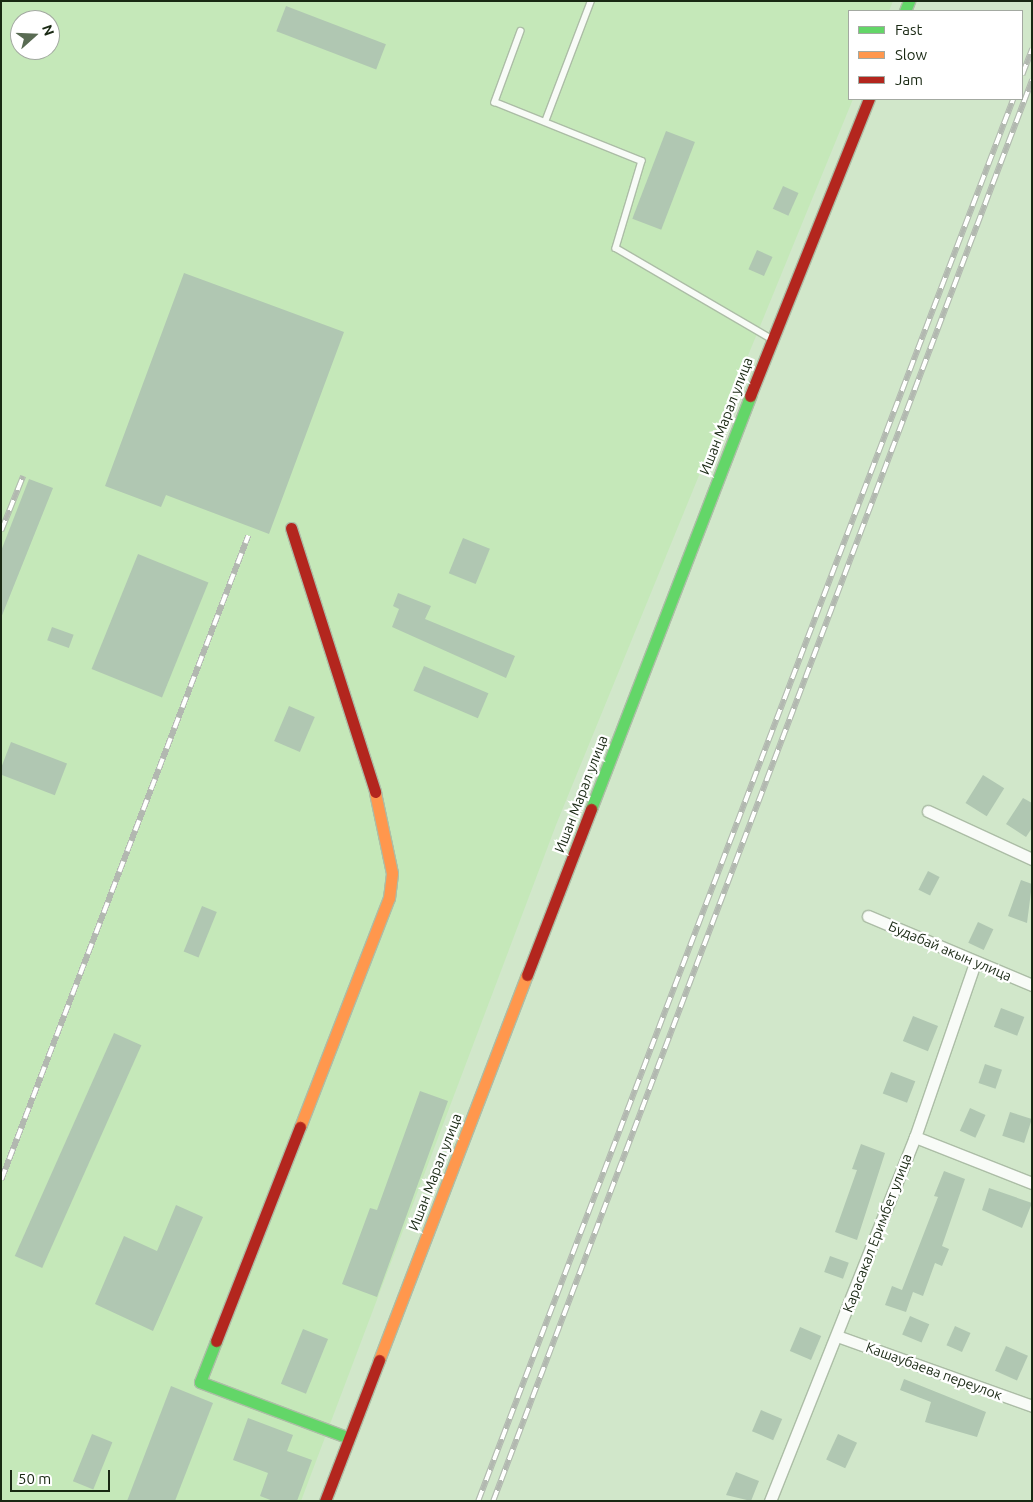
<!DOCTYPE html>
<meta charset="utf-8">
<style>
body{margin:0}
#map{position:relative;width:1033px;height:1502px;overflow:hidden;background:#d1e7ca;font-family:Ubuntu,sans-serif}
div>[style]{position:absolute}
[style*='--x']{left:calc(var(--x)*1px);top:calc(var(--y)*1px);width:calc(var(--w)*1px);rotate:calc(var(--a)*1deg)}
.built>*{inset:0;background:#c5e8b9}
.building>*{inset:0;background:#b0c7b2;transform-origin:0 0}
.roads{filter:drop-shadow(1px 0 #acbda6) drop-shadow(-1px 0 #acbda6) drop-shadow(0 1px #acbda6) drop-shadow(0 -1px #acbda6)}
.lane>*{height:5.5px;margin:-2.75px;padding:0 2.75px;transform-origin:2.75px;border-radius:2.75px;background:#f8fbf7}
.street>*{height:11px;margin:-5.5px;padding:0 5.5px;transform-origin:5.5px;border-radius:5.5px;background:#f8fbf7}
.fast>*{height:11px;margin:-5.5px;padding:0 5.5px;transform-origin:5.5px;border-radius:5.5px;background:#63d668}
.slow>*{height:11px;margin:-5.5px;padding:0 5.5px;transform-origin:5.5px;border-radius:5.5px;background:#ff974d}
.jam>*{height:11px;margin:-5.5px;padding:0 5.5px;transform-origin:5.5px;border-radius:5.5px;background:#b3261e}
.rail>*{height:5.5px;margin-top:-2.75px;transform-origin:0;background:repeating-linear-gradient(90deg,#fff 0 11px,#b2b8b0 0 22px);box-sizing:border-box;border-block:1px solid #b2b8b0}
span{translate:-50% -50%;white-space:nowrap;text-align:center;line-height:1.15;-webkit-text-stroke:4.5px #fff;paint-order:stroke}
.street-label{font-size:14px;color:#192813}
.frame{position:absolute;inset:0;border:2px solid #192813;pointer-events:none}
.legend{position:absolute;left:848px;top:10px;width:175px;height:90px;box-sizing:border-box;background:#fff;border:1px solid #a3a9a1;margin:0;padding:6px 9px;list-style:none;font-size:15px;color:#192813}
.legend li{display:flex;align-items:center;gap:10px;height:25px}
.legend b{width:25px;border:1px solid #a3a9a1}
.north{position:absolute;left:10px;top:10px;width:50px;height:50px;box-sizing:border-box;background:#fff;border:1px solid #a3a9a1;border-radius:50%;rotate:70deg;font-size:14px;font-weight:700;line-height:20px;text-align:center;color:#192813}
.north::after{content:'';display:block;margin:auto;width:18px;height:22px;background:#596b53;clip-path:polygon(50% 0,100% 100%,50% 72%,0 100%)}
.scale{position:absolute;left:10px;top:1470px;width:100px;height:22px;box-sizing:border-box;border:2px solid #192813;border-top:0;padding-left:6px;font-size:15px;line-height:18px;white-space:nowrap;color:#192813;-webkit-text-stroke:4px #fff;paint-order:stroke}
</style>
<div id="map">
<div class="built">
<i style="clip-path:polygon(evenodd,1px 1px,893px 1px,889px 11px,849px 11px,849px 99px,853px 99px,556px 825px,301px 1501px,1px 1501px,1px 1px,20px 20px,50px 20px,50px 50px,20px 50px,20px 20px)"></i>
</div>
<div class="building">
<i style="left:286px;top:6px;width:107px;height:27px;rotate:21deg"></i>
<i style="left:666px;top:131px;width:31px;height:94px;rotate:21deg"></i>
<i style="left:783px;top:186px;width:17px;height:25px;rotate:24deg"></i>
<i style="left:757px;top:250px;width:17px;height:21px;rotate:24deg"></i>
<i style="clip-path:polygon(184px 273px,344px 332px,269px 534px,166px 495px,161px 507px,105px 486px)"></i>
<i style="clip-path:polygon(29px 479px,53px 488px,1px 618px,1px 551px)"></i>
<i style="left:463px;top:538px;width:29px;height:38px;rotate:22deg"></i>
<i style="left:138px;top:554px;width:76px;height:124px;rotate:22deg"></i>
<i style="clip-path:polygon(398px 593px,431px 606px,425px 619px,515px 656px,506px 678px,392px 627px,399px 609px,393px 606px)"></i>
<i style="left:52px;top:627px;width:23px;height:14px;rotate:20deg"></i>
<i style="left:424px;top:666px;width:70px;height:27px;rotate:23deg"></i>
<i style="left:289px;top:706px;width:28px;height:38px;rotate:23deg"></i>
<i style="left:11px;top:742px;width:60px;height:34px;rotate:21deg"></i>
<i style="left:983px;top:775px;width:25px;height:33px;rotate:32deg"></i>
<i style="clip-path:polygon(1023px 798px,1032px 803px,1032px 828px,1026px 837px,1006px 824px)"></i>
<i style="left:928px;top:871px;width:13px;height:21px;rotate:27deg"></i>
<i style="clip-path:polygon(1021px 880px,1032px 884px,1027px 923px,1008px 916px)"></i>
<i style="left:202px;top:906px;width:16px;height:49px;rotate:22deg"></i>
<i style="left:978px;top:922px;width:17px;height:23px;rotate:25deg"></i>
<i style="left:1001px;top:1008px;width:25px;height:20px;rotate:21deg"></i>
<i style="left:913px;top:1016px;width:27px;height:27px;rotate:22deg"></i>
<i style="left:114px;top:1033px;width:30px;height:244px;rotate:24deg"></i>
<i style="left:985px;top:1064px;width:18px;height:20px;rotate:19deg"></i>
<i style="left:891px;top:1072px;width:26px;height:23px;rotate:21deg"></i>
<i style="clip-path:polygon(420px 1091px,448px 1101px,377px 1297px,342px 1284px,370px 1208px,377px 1210px)"></i>
<i style="left:970px;top:1108px;width:17px;height:25px;rotate:24deg"></i>
<i style="left:1010px;top:1112px;width:23px;height:25px;rotate:18deg"></i>
<i style="clip-path:polygon(861px 1144px,885px 1153px,857px 1240px,835px 1232px,857px 1170px,852px 1169px)"></i>
<i style="clip-path:polygon(944px 1171px,965px 1179px,942px 1246px,949px 1249px,942px 1266px,935px 1263px,923px 1296px,913px 1292px,906px 1312px,885px 1305px,892px 1286px,902px 1290px,938px 1197px,934px 1196px)"></i>
<i style="clip-path:polygon(989px 1188px,1032px 1203px,1022px 1228px,982px 1210px)"></i>
<i style="clip-path:polygon(176px 1205px,203px 1217px,153px 1331px,95px 1304px,124px 1236px,157px 1251px)"></i>
<i style="left:830px;top:1256px;width:20px;height:17px;rotate:20deg"></i>
<i style="left:910px;top:1316px;width:21px;height:20px;rotate:23deg"></i>
<i style="left:955px;top:1326px;width:17px;height:21px;rotate:24deg"></i>
<i style="left:800px;top:1327px;width:23px;height:26px;rotate:23deg"></i>
<i style="left:303px;top:1329px;width:27px;height:59px;rotate:22deg"></i>
<i style="left:1006px;top:1346px;width:24px;height:27px;rotate:24deg"></i>
<i style="clip-path:polygon(904px 1379px,986px 1412px,977px 1437px,925px 1422px,931px 1402px,900px 1390px)"></i>
<i style="clip-path:polygon(171px 1386px,213px 1403px,175px 1501px,127px 1501px)"></i>
<i style="left:761px;top:1410px;width:23px;height:23px;rotate:23deg"></i>
<i style="clip-path:polygon(248px 1418px,293px 1435px,287px 1451px,312px 1460px,297px 1501px,273px 1501px,260px 1496px,268px 1473px,233px 1460px)"></i>
<i style="left:92px;top:1434px;width:22px;height:51px;rotate:22deg"></i>
<i style="left:838px;top:1434px;width:21px;height:28px;rotate:25deg"></i>
<i style="clip-path:polygon(736px 1472px,759px 1481px,751px 1501px,726px 1495px)"></i>
</div>
<div class="roads">
<div class="lane">
<i style="--x:521;--y:31;--w:76;--a:110.1"></i>
<i style="--x:495;--y:102;--w:158;--a:21.9"></i>
<i style="--x:642;--y:161;--w:91;--a:106.6"></i>
<i style="--x:616;--y:248;--w:178;--a:30.3"></i>
<i style="--x:545;--y:122;--w:129;--a:-69.2"></i>
</div>
<div class="street">
<i style="--x:928;--y:811;--w:115;--a:24.8"></i>
<i style="--x:868;--y:916;--w:178;--a:22.8"></i>
<i style="--x:915;--y:1137;--w:126;--a:21.5"></i>
<i style="--x:837;--y:1336;--w:207;--a:19.7"></i>
<i style="--x:770;--y:1501;--w:392;--a:-68.3"></i>
<i style="--x:915;--y:1137;--w:184;--a:-71"></i>
</div>
<div class="fast">
<i style="--x:905;--y:11;--w:11;--a:-68"></i>
<i style="--x:591;--y:809;--w:443;--a:-68.9"></i>
<i style="--x:216;--y:1341;--w:44;--a:111.3"></i>
<i style="--x:200;--y:1382;--w:159;--a:20.6"></i>
</div>
<div class="slow">
<i style="--x:300;--y:1127;--w:246;--a:-68.8"></i>
<i style="--x:389;--y:898;--w:25;--a:-83"></i>
<i style="--x:392;--y:873;--w:83;--a:-101.9"></i>
<i style="--x:379;--y:1360;--w:412;--a:-69"></i>
</div>
<div class="jam">
<i style="--x:750;--y:396;--w:320;--a:-68.2"></i>
<i style="--x:291;--y:528;--w:277;--a:72.3"></i>
<i style="--x:527;--y:975;--w:178;--a:-68.9"></i>
<i style="--x:216;--y:1341;--w:230;--a:-68.6"></i>
<i style="--x:325;--y:1501;--w:151;--a:-69"></i>
</div>
</div>
<div class="rail">
<i style="--x:1022;--y:75;--w:28;--a:-69"></i>
<i style="--x:1;--y:531;--w:59;--a:-68.2"></i>
<i style="--x:1;--y:1180;--w:690;--a:-69.02"></i>
<i style="--x:478;--y:1501;--w:1501;--a:-69.11"></i>
<i style="--x:493;--y:1501;--w:1520;--a:-69.23"></i>
</div>
<div class="street-label">
<span style="left:726px;top:416px;rotate:-69deg">Ишан Марал улица</span>
<span style="left:581px;top:794px;rotate:-69deg">Ишан Марал улица</span>
<span style="left:950px;top:951px;rotate:23deg">Будабай акын улица</span>
<span style="left:435px;top:1172px;rotate:-69deg">Ишан Марал улица</span>
<span style="left:877px;top:1233px;rotate:-69deg">Карасакал Еримбет улица</span>
<span style="left:934px;top:1371px;rotate:20deg">Кашаубаева переулок</span>
</div>
<div class="frame"></div>
<ul class="legend">
<li><b style="height:6px;background:#63d668"></b>Fast</li>
<li><b style="height:6px;background:#ff974d"></b>Slow</li>
<li><b style="height:6px;background:#b3261e"></b>Jam</li>
</ul>
<div class="north">N</div>
<div class="scale">50 m</div>
</div>
